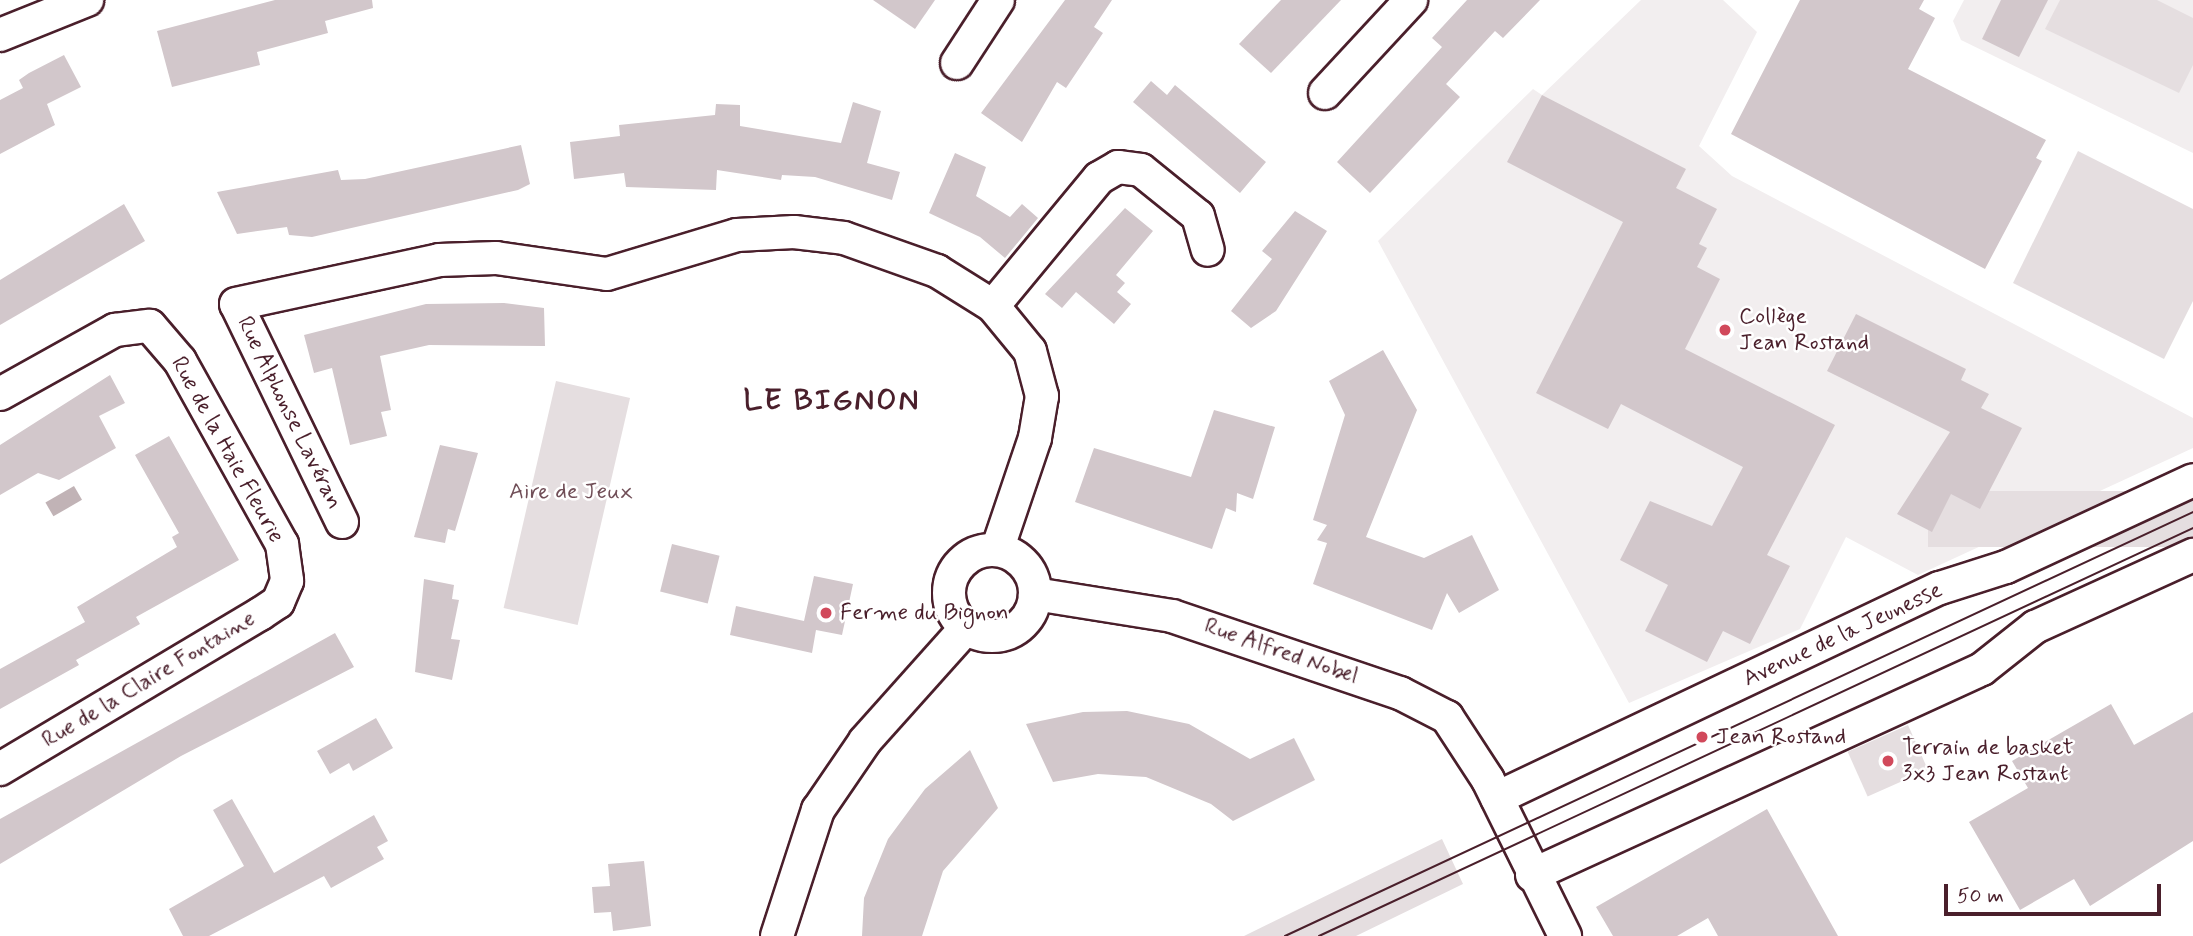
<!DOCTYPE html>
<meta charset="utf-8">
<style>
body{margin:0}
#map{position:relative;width:2193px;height:936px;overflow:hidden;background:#fff;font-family:Mynerve,sans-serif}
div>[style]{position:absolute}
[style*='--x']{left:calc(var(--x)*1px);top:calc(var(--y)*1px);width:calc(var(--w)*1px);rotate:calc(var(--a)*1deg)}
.built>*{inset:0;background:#f2eeef}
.green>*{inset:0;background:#e5dee0;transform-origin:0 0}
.water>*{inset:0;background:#c1b3b6;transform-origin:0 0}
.building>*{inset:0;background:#d2c7cb;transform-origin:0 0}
.roads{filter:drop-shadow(2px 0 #4a1f2b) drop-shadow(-2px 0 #4a1f2b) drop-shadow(0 2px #4a1f2b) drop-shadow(0 -2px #4a1f2b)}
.minor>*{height:32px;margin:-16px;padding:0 16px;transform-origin:16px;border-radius:16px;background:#fff}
.minor>.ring{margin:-16px;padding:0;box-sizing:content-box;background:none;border:32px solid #fff;border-radius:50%}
.tram>*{height:2px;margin:-1px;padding:0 1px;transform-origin:1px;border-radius:1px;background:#4a1f2b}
.dots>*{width:19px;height:19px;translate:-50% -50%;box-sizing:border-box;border:4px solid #fff;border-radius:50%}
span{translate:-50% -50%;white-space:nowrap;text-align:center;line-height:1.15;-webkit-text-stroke:5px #fff;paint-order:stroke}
.poi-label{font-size:23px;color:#4a1f2b}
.left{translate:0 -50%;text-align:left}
.street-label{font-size:23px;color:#4a1f2b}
.park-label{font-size:23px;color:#714f58}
.district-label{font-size:30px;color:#4a1f2b;font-weight:700;letter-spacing:2px}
.scale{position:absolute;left:1944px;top:884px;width:217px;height:32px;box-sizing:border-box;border:4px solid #4a1f2b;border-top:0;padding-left:9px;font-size:21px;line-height:24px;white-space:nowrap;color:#4a1f2b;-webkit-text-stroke:5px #fff;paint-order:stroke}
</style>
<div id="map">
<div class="built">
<i style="clip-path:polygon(1641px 0,1723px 0,1757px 32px,1699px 146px,1732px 176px,2193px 418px,2193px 448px,1918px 575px,1846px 537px,1800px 629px,1629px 703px,1378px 241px,1533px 89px,1542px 95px)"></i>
<i style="clip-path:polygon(1964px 0,2193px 0,2193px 153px,1961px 40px,1953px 21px)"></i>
</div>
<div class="green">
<i style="clip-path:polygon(2060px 0,2157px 0,2193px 18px,2193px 65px,2179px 93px,2045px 29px)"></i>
<i style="clip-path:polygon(2078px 151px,2193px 209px,2193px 301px,2164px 359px,2013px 283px)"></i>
<i style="left:556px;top:381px;width:76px;height:233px;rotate:13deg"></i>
<i style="left:2193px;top:491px;width:56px;height:265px;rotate:90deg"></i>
<i style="left:1908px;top:725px;width:49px;height:66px;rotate:66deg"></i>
<i style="clip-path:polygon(1442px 839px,1463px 884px,1356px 936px,1244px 936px)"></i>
</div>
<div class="water">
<i style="left:74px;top:486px;width:16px;height:33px;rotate:60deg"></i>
</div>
<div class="building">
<i style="clip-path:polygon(275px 0,372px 0,373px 8px,325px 21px,328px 33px,257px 52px,260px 65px,172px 87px,157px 31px)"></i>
<i style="clip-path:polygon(873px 0,935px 0,915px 29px)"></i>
<i style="clip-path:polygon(1065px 0,1112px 0,1094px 27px,1103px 33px,1066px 88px,1057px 82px,1022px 142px,981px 113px)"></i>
<i style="clip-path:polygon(1281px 0,1341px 0,1271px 73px,1239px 44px)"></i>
<i style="clip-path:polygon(1467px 0,1540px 0,1503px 38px,1495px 31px,1446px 84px,1460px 97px,1370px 193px,1337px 162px,1442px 47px,1432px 38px)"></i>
<i style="clip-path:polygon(1800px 0,1924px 0,1919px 9px,1935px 18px,1908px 69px,2046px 140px,2036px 158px,2042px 161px,1985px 269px,1731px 134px)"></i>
<i style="clip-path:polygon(2001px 0,2048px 0,2019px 57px,1982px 39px)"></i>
<i style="clip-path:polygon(64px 55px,81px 87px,47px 104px,55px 125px,0 154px,0 100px,23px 88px,19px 80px,29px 73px)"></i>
<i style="clip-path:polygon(1151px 81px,1167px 95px,1175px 85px,1266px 162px,1240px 193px,1133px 102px)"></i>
<i style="clip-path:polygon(1542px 95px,1686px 169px,1676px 188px,1717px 209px,1699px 244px,1707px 248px,1697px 267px,1720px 279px,1685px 349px,1835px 425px,1767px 555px,1790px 566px,1750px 644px,1723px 631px,1707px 662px,1645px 631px,1668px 585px,1620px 560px,1650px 501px,1712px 526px,1743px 467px,1621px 404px,1608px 429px,1536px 393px,1623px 222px,1507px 162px)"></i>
<i style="clip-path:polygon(853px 102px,881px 111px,867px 163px,900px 172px,892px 200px,815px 177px,782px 175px,781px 180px,717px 170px,716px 190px,626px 187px,624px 173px,574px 179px,570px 142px,620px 136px,619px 125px,715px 115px,716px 104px,740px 105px,740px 126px,841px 143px)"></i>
<i style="clip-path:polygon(521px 145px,530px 184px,518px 190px,312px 237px,289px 235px,287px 227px,237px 234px,217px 192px,338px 170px,341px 180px,365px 179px)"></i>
<i style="clip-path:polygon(955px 153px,986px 167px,976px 196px,1010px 217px,1022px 204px,1038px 218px,1005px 258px,980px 237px,929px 213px)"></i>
<i style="clip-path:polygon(124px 204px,145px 241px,0 325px,0 280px)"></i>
<i style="clip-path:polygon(1125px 208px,1153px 231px,1116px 275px,1125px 283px,1117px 292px,1131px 304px,1114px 324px,1076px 292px,1062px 308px,1045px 294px)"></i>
<i style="clip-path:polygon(1295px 211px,1327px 231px,1276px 311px,1251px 328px,1231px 311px,1272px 259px,1262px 251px)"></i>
<i style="clip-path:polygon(504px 303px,544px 308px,545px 346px,429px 345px,380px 356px,391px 410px,381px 412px,387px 436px,350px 445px,332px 368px,314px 373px,304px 335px,426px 304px)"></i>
<i style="clip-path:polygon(1856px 314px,1966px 369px,1961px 380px,1989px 394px,1981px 408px,2022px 428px,1980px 509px,1951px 494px,1932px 532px,1897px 514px,1950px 432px,1827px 371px)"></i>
<i style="clip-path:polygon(1383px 350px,1417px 410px,1366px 537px,1424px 558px,1472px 535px,1499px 590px,1459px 613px,1447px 593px,1432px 630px,1313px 584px,1327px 543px,1317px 540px,1327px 525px,1313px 520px,1345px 415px,1329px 381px)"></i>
<i style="clip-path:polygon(110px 375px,125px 403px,99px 416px,116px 448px,59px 480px,38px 473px,0 495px,0 445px)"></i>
<i style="clip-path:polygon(1214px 410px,1275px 427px,1253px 499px,1237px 493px,1236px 512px,1226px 508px,1212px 549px,1075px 502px,1094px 448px,1191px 477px)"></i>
<i style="clip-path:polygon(169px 436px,239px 560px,136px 617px,140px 624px,76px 660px,79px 665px,0 709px,0 669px,85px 622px,77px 607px,177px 547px,172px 537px,179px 533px,135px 455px)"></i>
<i style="clip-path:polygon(440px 445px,478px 453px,455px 531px,448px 529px,445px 543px,414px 537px)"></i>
<i style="left:672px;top:544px;width:49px;height:49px;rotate:14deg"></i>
<i style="clip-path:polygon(814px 576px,853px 584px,842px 635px,816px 630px,812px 653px,730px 635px,736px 606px,804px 621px)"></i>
<i style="clip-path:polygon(424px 579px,454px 585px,452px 599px,459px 600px,451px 639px,460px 640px,452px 680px,415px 672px)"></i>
<i style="clip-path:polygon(335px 633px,354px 667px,181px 756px,0 864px,0 819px)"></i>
<i style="clip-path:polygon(2111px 704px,2134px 745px,2193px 712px,2193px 841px,2090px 906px,2074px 879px,2020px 910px,1969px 822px,2028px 788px,2012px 761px)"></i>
<i style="clip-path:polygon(1127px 711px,1189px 724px,1250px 759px,1294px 738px,1315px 780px,1233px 821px,1211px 804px,1146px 777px,1098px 774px,1053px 782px,1026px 724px,1083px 712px)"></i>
<i style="clip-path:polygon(376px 718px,393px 748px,353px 771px,349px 763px,330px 774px,317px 751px)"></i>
<i style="clip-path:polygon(970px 750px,998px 808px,943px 871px,922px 936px,862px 936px,864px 898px,888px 839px,925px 789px)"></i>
<i style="clip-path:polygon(232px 799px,274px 873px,374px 815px,388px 841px,377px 847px,384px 859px,331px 888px,324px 876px,209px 936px,183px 936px,169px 909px,244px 866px,213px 810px)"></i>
<i style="clip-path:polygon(1767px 809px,1838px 936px,1718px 936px,1708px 918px,1677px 936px,1613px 936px,1596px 907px)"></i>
<i style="clip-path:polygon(644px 861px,651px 926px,613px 931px,611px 912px,594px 913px,592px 887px,610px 886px,608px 864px)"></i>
</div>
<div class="roads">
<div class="minor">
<i style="--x:0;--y:35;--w:94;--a:-21.9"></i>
<i style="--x:957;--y:63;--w:75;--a:-56.9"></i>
<i style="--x:1325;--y:93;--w:127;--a:-47.2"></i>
<i style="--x:993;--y:306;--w:166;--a:-50.4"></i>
<i style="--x:1099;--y:178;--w:22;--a:-30"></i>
<i style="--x:1118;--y:167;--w:23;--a:7"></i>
<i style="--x:1141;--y:170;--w:73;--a:38.9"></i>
<i style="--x:1198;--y:216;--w:35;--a:74"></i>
<i style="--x:0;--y:394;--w:132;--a:-29.1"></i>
<i style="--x:115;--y:330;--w:35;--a:-7"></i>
<i style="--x:150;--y:326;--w:46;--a:49.4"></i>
<i style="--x:180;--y:361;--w:210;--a:60.9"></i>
<i style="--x:282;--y:544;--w:37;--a:82"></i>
<i style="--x:287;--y:581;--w:23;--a:113"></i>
<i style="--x:278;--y:602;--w:22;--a:146"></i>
<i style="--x:260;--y:614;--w:303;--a:149.2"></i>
<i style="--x:342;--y:522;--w:242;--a:-115.9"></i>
<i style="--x:236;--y:304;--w:208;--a:-12.2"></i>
<i style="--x:439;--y:260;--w:57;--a:-2"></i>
<i style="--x:496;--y:258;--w:112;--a:8.2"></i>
<i style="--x:607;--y:274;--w:136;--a:-16.7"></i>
<i style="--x:737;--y:235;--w:57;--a:-3"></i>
<i style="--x:794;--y:232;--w:50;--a:6.8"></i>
<i style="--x:844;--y:238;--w:99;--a:19.5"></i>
<i style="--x:937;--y:271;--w:66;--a:32"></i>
<i style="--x:993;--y:306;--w:58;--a:50.6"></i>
<i style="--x:1030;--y:351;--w:47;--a:75.1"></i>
<i style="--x:1042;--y:396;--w:43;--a:99.5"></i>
<i style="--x:1035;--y:438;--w:118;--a:108.7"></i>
<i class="ring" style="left:949px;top:550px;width:54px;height:54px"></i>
<i style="--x:1035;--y:594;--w:139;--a:9.1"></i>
<i style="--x:1172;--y:616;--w:241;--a:18.7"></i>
<i style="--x:1400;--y:693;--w:53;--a:27.1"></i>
<i style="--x:1447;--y:717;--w:75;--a:56.9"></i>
<i style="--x:1488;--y:780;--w:174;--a:63.7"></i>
<i style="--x:1497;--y:798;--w:490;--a:-25.4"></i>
<i style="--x:1940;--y:588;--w:69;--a:-17.7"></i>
<i style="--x:2006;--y:567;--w:206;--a:-24.9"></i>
<i style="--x:1532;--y:875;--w:495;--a:-24.6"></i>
<i style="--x:1982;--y:669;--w:68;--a:-38.4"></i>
<i style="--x:2035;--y:627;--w:174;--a:-24.5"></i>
<i style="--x:777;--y:936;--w:133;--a:-72"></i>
<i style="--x:818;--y:810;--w:83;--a:-55.7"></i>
<i style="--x:865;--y:741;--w:152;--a:-48.2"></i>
</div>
</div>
<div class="tram">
<i style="--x:1285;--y:936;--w:1002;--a:-25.03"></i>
<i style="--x:1319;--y:936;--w:965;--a:-25.02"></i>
</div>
<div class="dots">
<i style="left:1725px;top:330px;background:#d1495b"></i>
<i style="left:826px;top:613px;background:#d1495b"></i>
<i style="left:1702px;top:737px;background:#d1495b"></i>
<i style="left:1888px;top:761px;background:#d1495b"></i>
</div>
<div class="poi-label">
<span class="left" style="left:1739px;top:330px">Collège<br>Jean Rostand</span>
<span class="left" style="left:840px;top:613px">Ferme du Bignon</span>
<span class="left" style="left:1716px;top:737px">Jean Rostand</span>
<span class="left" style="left:1902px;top:761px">Terrain de basket<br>3x3 Jean Rostant</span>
</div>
<div class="street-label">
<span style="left:289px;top:413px;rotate:64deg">Rue Alphonse Lavéran</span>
<span style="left:227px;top:450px;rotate:61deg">Rue de la Haie Fleurie</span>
<span style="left:1843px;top:635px;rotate:-25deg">Avenue de la Jeunesse</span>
<span style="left:1281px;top:652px;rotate:19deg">Rue Alfred Nobel</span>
<span style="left:149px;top:680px;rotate:-31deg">Rue de la Claire Fontaine</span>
</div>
<div class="park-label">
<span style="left:571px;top:492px">Aire de Jeux</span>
</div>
<div class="district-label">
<span style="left:832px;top:401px">LE BIGNON</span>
</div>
<div class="scale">50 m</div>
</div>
